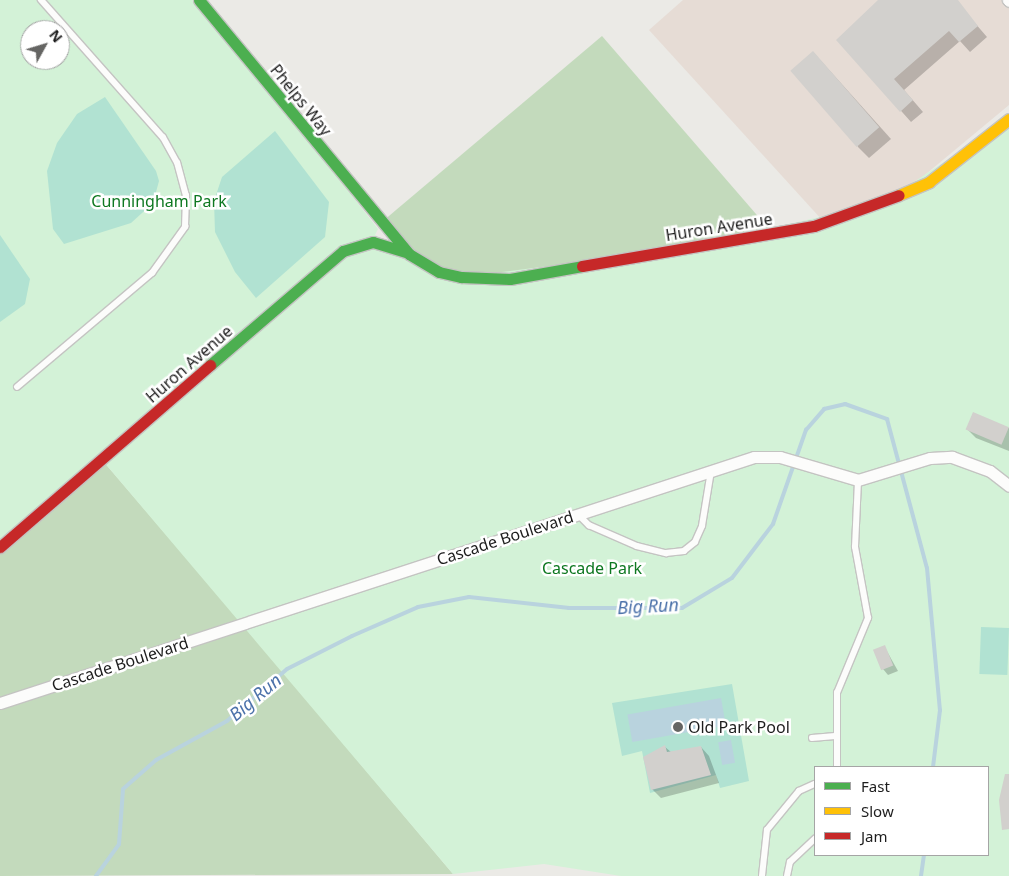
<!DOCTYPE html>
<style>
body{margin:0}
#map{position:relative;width:1009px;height:876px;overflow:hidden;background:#ebeae6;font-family:"Noto Sans",sans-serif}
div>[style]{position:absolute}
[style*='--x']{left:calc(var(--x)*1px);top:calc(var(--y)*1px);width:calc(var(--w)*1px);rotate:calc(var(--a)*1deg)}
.military>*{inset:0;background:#e6dcd5}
.forest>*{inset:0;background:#c3dabc}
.park>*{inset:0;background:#d3f2d7}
.pitch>*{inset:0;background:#b1e2d2;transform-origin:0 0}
.water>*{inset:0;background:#b9d3de;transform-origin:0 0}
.shadow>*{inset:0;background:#0003}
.stream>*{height:4px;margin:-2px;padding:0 2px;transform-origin:2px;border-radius:2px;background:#b9d3de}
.building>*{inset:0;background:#d2d0cd;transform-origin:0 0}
.roads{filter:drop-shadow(1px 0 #c4c4c2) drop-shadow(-1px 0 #c4c4c2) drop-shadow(0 1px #c4c4c2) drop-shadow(0 -1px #c4c4c2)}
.lane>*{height:5.5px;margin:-2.75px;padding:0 2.75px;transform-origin:2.75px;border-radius:2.75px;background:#fcfcfb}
.street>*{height:11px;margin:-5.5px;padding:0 5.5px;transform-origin:5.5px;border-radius:5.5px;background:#fcfcfb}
.fast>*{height:11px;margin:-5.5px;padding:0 5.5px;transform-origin:5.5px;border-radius:5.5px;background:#4caf50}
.slow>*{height:11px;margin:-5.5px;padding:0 5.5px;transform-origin:5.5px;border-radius:5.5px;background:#ffc107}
.jam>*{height:11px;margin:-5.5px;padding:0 5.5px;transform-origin:5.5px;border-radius:5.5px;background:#c62828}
.dots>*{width:14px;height:14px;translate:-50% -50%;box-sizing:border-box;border:2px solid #fff;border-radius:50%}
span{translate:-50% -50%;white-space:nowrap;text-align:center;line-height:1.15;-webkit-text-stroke:5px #fff;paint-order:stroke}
.street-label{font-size:16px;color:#1d1d1d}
.park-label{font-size:16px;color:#0e7821}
.poi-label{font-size:16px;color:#1d1d1d}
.left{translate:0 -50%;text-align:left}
.water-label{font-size:18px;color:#4c72aa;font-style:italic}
.legend{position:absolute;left:814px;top:766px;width:175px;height:90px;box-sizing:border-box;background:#fff;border:1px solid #a5a5a5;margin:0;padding:6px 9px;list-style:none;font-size:15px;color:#1d1d1d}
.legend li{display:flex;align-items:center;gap:10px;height:25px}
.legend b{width:25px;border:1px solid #a5a5a5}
.north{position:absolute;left:20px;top:20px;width:50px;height:50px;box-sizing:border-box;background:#fff;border:1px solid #a5a5a5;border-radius:50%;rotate:51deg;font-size:14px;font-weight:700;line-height:20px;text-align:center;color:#1d1d1d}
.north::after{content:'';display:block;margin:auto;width:18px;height:22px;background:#656563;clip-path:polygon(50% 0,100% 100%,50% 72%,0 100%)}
</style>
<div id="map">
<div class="military">
<i style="clip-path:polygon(683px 0,1003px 0,1009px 7px,1009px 105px,843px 243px,649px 30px)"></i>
</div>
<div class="forest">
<i style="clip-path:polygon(602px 36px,775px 236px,511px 279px,439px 272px,383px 221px)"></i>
<i style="clip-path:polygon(103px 461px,243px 624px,453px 874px,0 876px,0 547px)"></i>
</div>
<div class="park">
<i style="clip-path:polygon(evenodd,0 0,199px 0,378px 229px,375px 235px,462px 277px,674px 250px,882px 203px,1009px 119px,1009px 876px,621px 876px,544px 864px,453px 874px,103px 461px,0 547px,0 0,30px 30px,60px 30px,60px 60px,30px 60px,30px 30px,0 0,815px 767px,988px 767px,988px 855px,815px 855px,815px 767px)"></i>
</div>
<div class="pitch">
<i style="clip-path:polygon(105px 97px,156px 171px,159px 181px,153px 203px,131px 223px,64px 244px,53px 229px,47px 171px,57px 143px,77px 114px)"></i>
<i style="clip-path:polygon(275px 131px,329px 202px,325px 237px,256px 298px,235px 272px,215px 232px,214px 201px,222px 177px)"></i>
<i style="clip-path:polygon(0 235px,30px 279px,25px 304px,0 322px)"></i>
<i style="left:981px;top:627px;width:28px;height:47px;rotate:2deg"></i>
<i style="clip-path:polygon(732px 684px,749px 781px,720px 788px,716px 775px,650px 793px,642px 751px,622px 756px,612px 703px)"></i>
</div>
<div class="water">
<i style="left:721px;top:698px;width:28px;height:95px;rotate:80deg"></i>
<i style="left:731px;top:740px;width:23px;height:13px;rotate:80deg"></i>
</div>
<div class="shadow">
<i style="clip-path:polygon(881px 0,955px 0,987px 37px,970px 52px,960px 41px,904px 90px,923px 112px,911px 122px,838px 40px)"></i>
<i style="clip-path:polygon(813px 52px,891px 139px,869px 158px,858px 147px)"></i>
<i style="clip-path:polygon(973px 414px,1009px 428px,1009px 451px,976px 438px,967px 429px)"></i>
<i style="clip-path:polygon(884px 646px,898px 671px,888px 675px,883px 669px)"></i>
<i style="clip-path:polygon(665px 747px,671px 752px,701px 747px,709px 756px,719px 783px,661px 798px,652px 789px)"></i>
</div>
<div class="stream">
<i style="--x:96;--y:876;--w:39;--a:-54"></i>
<i style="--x:119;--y:844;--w:55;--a:-85.8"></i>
<i style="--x:123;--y:789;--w:44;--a:-41.3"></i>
<i style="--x:156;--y:760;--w:81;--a:-28.8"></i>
<i style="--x:227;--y:721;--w:79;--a:-40.9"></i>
<i style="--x:287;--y:669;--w:73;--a:-26.9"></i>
<i style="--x:352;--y:636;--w:72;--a:-23.7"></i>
<i style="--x:418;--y:607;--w:52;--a:-11.1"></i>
<i style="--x:469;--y:597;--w:101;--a:6.3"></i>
<i style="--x:569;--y:608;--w:113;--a:0"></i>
<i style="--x:682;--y:608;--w:58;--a:-31"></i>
<i style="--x:732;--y:578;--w:68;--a:-52.8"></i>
<i style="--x:773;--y:524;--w:100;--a:-70.7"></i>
<i style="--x:806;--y:430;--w:28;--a:-49"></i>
<i style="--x:824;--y:409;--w:22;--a:-13"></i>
<i style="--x:845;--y:404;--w:45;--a:19.7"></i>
<i style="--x:887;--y:419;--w:154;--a:75"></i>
<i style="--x:927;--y:568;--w:143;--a:84.8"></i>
<i style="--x:940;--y:710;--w:57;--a:97"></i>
<i style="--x:921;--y:876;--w:21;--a:-82"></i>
</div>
<div class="building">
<i style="clip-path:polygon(878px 0,958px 0,978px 26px,959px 42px,949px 31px,894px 79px,913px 100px,900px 112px,836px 40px)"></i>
<i style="left:813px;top:51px;width:101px;height:30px;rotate:49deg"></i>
<i style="left:973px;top:412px;width:39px;height:19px;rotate:23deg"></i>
<i style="left:885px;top:645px;width:22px;height:13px;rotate:68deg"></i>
<i style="clip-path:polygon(665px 745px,667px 752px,701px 746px,711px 775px,651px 790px,643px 757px)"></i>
<i style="clip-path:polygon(1005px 774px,1009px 774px,1009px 829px,1002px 830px,999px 800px)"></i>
</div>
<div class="roads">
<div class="lane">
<i style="--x:17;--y:387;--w:177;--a:-40.2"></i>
<i style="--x:152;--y:273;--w:57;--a:-54.3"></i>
<i style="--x:185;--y:227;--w:31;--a:-88"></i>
<i style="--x:186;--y:196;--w:34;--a:-105"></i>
<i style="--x:177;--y:163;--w:29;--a:-119"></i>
<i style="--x:163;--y:138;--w:184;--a:-131.5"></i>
<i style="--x:578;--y:514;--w:16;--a:45"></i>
<i style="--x:589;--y:525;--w:52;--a:23.6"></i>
<i style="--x:637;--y:546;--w:30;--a:14"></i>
<i style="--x:666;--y:553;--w:18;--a:-6"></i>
<i style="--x:684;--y:551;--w:14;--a:-39"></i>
<i style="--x:695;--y:542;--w:17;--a:-66"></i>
<i style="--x:702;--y:526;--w:56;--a:-80.7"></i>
<i style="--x:812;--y:738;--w:23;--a:-5"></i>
<i style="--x:837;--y:767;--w:74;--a:-90"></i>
<i style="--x:837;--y:693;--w:81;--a:-67.5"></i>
<i style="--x:868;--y:618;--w:72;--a:-100.4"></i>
<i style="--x:855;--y:547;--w:67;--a:-87.4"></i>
<i style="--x:762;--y:876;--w:46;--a:-83.8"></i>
<i style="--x:767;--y:830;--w:50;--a:-50.6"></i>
<i style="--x:799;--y:791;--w:17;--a:-24"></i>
<i style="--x:787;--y:876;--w:14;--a:-78"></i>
<i style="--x:790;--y:862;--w:34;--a:-43"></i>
</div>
<div class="street">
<i style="--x:1008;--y:0;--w:1;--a:45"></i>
<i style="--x:0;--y:703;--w:793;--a:-18.07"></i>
<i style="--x:754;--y:457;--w:26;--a:0"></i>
<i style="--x:780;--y:457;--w:81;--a:16.4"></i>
<i style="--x:858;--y:480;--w:75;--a:-17"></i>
<i style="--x:930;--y:458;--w:22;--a:-3"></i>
<i style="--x:952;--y:457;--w:40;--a:20.2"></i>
<i style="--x:990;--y:471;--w:24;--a:38"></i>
</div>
<div class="fast">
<i style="--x:199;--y:0;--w:330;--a:50.4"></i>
<i style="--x:409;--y:254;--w:35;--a:31"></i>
<i style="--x:439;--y:272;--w:23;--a:13"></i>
<i style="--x:461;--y:277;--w:49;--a:2.3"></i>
<i style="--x:510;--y:279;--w:73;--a:-10.2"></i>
<i style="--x:210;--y:365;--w:175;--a:-40.6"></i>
<i style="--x:343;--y:251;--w:31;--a:-17"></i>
<i style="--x:373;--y:242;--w:34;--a:17"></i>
</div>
<div class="slow">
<i style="--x:899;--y:195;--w:33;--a:-23"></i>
<i style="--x:929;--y:182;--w:102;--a:-38.2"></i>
</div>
<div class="jam">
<i style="--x:582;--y:266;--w:235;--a:-9.8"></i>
<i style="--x:814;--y:226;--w:90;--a:-20"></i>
<i style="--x:0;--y:547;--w:278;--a:-40.9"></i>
</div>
</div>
<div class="dots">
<i style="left:678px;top:727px;background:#656563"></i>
</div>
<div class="street-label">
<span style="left:301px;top:100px;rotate:51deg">Phelps Way</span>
<span style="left:719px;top:227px;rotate:-9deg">Huron Avenue</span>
<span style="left:189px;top:364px;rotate:-41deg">Huron Avenue</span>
<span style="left:505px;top:538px;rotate:-18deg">Cascade Boulevard</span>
<span style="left:120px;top:664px;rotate:-18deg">Cascade Boulevard</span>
</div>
<div class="park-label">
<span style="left:159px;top:201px">Cunningham Park</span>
<span style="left:592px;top:568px">Cascade Park</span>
</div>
<div class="poi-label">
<span class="left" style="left:688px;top:727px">Old Park Pool</span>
</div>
<div class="water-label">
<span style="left:648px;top:606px;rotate:-3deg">Big Run</span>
<span style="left:255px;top:697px;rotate:-40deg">Big Run</span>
</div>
<ul class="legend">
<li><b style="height:6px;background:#4caf50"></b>Fast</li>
<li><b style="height:6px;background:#ffc107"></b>Slow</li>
<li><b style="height:6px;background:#c62828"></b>Jam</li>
</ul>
<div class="north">N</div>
</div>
